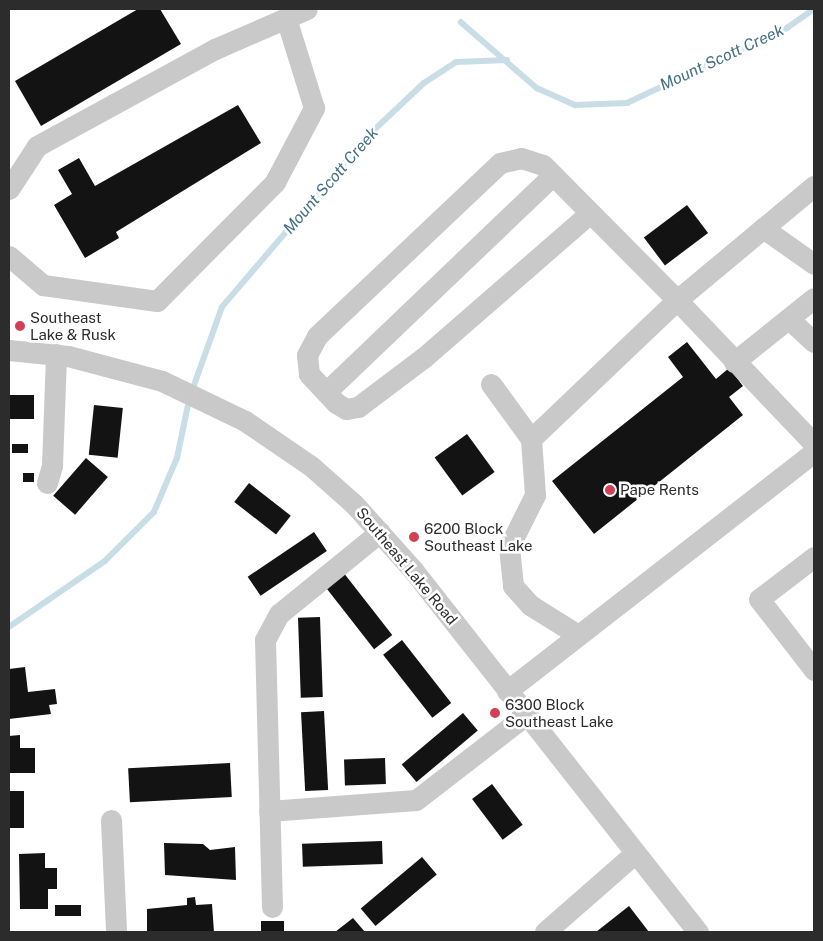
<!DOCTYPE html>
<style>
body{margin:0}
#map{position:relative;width:823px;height:941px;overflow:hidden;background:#fff;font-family:"Public Sans",sans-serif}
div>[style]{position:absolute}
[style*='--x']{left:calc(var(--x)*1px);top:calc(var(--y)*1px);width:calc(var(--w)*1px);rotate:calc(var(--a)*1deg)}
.stream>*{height:5.5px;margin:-2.75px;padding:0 2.75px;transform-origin:2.75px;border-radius:2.75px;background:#c9dde6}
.building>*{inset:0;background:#131313;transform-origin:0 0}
.minor>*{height:21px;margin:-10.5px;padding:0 10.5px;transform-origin:10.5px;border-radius:10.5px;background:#c9c9c9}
.dots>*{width:14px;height:14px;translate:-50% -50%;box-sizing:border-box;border:2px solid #fff;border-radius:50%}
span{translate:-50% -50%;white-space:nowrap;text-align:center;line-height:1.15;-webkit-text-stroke:5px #fff;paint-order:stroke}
.poi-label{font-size:15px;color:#2c2c2c}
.left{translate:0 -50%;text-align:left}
.street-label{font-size:15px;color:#2c2c2c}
.water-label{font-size:16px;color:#437084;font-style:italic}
.frame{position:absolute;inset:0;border:10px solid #2c2c2c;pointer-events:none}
</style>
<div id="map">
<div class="stream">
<i style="--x:461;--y:22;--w:101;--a:41"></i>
<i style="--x:537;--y:88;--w:42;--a:24.1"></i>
<i style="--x:575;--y:105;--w:52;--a:-2.2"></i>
<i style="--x:627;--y:103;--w:177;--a:-25.1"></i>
<i style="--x:787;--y:28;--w:33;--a:-35"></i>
<i style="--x:192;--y:391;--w:89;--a:-70.3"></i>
<i style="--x:222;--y:307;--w:228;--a:-49.5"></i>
<i style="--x:370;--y:134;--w:74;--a:-43.4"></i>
<i style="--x:424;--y:83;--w:38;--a:-33"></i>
<i style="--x:456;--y:62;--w:51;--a:-2.2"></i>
<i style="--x:9;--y:627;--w:116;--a:-34.5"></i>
<i style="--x:105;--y:561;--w:69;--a:-45"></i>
<i style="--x:154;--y:512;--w:59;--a:-66.9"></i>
<i style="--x:177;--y:458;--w:59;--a:-78.3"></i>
</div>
<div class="building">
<i style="clip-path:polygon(138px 9px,160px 9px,181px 44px,41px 126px,15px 81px)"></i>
<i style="clip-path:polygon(238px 105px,261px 143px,116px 232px,119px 238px,85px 258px,54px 205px,72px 194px,58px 170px,79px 158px,95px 186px)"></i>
<i style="left:687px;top:205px;width:35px;height:54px;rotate:53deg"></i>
<i style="clip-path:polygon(687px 342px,716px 379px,729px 368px,743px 386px,729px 397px,743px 415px,594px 534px,552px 481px,683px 377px,668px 357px)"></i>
<i style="left:9px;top:395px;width:25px;height:24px"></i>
<i style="left:94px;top:405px;width:29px;height:50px;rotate:6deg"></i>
<i style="left:467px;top:434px;width:47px;height:40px;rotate:54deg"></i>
<i style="left:12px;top:444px;width:16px;height:9px"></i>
<i style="left:86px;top:458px;width:29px;height:50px;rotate:41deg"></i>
<i style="left:23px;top:473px;width:11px;height:9px"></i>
<i style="left:249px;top:483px;width:53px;height:24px;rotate:38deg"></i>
<i style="left:314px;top:532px;width:23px;height:80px;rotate:56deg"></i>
<i style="left:343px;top:572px;width:80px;height:23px;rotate:52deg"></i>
<i style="left:320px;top:617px;width:80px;height:22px;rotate:88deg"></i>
<i style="left:402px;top:640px;width:80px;height:24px;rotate:52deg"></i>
<i style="clip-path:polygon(25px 667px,28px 692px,55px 689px,57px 704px,49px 705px,51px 714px,9px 719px,9px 669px)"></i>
<i style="left:324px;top:711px;width:79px;height:23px;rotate:87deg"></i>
<i style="left:463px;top:713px;width:23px;height:80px;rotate:50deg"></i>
<i style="clip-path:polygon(20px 735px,20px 748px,35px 748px,35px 773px,9px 773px,9px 736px)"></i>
<i style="left:385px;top:758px;width:26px;height:41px;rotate:88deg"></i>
<i style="left:230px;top:763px;width:34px;height:102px;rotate:87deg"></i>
<i style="left:492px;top:784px;width:51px;height:25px;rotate:53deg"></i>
<i style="left:9px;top:791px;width:15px;height:37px"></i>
<i style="left:382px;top:841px;width:23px;height:80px;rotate:88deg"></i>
<i style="clip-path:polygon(164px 843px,203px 844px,210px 850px,235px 847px,236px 880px,165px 875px)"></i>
<i style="clip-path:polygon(45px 853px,45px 868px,57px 868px,57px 889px,48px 889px,48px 909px,20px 909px,19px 854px)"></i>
<i style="left:422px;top:857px;width:23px;height:80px;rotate:50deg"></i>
<i style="clip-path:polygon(195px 897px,196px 905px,212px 904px,214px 932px,147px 932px,147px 909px,187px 905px,187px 898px)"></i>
<i style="left:81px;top:905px;width:11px;height:26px;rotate:90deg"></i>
<i style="clip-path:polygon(629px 906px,649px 932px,596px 932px)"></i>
<i style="clip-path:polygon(353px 918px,365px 932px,335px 932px)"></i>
<i style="left:284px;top:921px;width:11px;height:23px;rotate:90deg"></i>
</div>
<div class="minor">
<i style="--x:9;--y:189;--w:51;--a:-56.9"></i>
<i style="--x:37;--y:146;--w:203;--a:-28.6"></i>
<i style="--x:215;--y:49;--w:100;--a:-23.5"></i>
<i style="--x:590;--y:213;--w:221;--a:139"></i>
<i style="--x:423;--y:358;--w:81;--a:143"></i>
<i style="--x:358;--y:407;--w:12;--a:171"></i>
<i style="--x:346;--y:409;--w:12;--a:-149"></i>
<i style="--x:336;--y:403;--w:40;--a:-133"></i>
<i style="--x:309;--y:374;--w:19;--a:-96"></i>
<i style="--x:307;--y:355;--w:21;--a:-62"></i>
<i style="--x:317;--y:336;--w:252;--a:-43.4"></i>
<i style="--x:500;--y:163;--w:22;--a:-13"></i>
<i style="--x:521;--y:158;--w:23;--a:18"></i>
<i style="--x:543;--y:165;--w:190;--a:45.2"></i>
<i style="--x:677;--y:300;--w:199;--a:46.4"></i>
<i style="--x:763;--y:228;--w:62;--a:35.2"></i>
<i style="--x:9;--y:256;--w:45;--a:40.5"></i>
<i style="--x:43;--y:285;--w:115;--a:8"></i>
<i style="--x:157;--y:301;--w:168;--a:-45.2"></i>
<i style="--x:275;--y:182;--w:84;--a:-62.2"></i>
<i style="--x:314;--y:108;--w:94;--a:-107.3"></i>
<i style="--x:789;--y:319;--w:34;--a:43"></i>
<i style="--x:9;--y:350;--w:59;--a:5.8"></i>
<i style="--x:68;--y:356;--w:97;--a:14.9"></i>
<i style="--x:162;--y:381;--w:92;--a:25.7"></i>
<i style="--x:245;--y:421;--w:80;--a:34.3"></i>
<i style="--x:311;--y:466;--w:57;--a:41.5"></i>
<i style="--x:354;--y:504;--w:89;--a:48.2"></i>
<i style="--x:413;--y:570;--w:461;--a:51.8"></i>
<i style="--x:734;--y:362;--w:102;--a:-38.7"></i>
<i style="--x:491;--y:384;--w:68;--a:54"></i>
<i style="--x:531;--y:439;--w:56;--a:85.9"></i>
<i style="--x:535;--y:495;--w:58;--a:116.6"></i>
<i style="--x:509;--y:547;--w:39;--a:84"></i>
<i style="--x:513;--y:586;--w:25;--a:48"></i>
<i style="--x:530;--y:605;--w:57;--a:32"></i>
<i style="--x:326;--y:392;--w:314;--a:-43.7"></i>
<i style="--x:531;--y:439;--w:202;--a:-43.6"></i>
<i style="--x:677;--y:300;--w:178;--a:-39.8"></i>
<i style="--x:47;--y:483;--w:19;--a:-74"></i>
<i style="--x:52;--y:465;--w:111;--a:-87.9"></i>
<i style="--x:814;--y:557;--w:69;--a:142.6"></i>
<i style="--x:759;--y:599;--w:90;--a:52.2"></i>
<i style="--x:507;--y:691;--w:389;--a:-37.9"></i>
<i style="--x:269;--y:811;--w:147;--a:-4.3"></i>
<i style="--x:416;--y:800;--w:139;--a:-37.7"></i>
<i style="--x:111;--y:820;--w:112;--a:87.4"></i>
<i style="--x:272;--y:907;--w:267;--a:-91.5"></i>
<i style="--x:265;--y:640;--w:30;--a:-62"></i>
<i style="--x:279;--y:614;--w:130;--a:-39.1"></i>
<i style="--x:545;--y:932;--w:118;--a:-41.2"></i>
</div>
<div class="dots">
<i style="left:20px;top:326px;background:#d14055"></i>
<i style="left:610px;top:490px;background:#d14055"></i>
<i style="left:414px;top:537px;background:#d14055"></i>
<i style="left:495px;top:713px;background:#d14055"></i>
</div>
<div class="poi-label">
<span class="left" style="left:30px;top:326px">Southeast<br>Lake &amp; Rusk</span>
<span class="left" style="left:620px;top:490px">Pape Rents</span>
<span class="left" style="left:424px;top:537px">6200 Block<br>Southeast Lake</span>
<span class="left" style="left:505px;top:713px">6300 Block<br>Southeast Lake</span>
</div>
<div class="street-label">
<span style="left:407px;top:566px;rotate:50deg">Southeast Lake Road</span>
</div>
<div class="water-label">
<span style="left:722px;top:58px;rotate:-25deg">Mount Scott Creek</span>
<span style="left:331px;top:181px;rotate:-49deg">Mount Scott Creek</span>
</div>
<div class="frame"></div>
</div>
